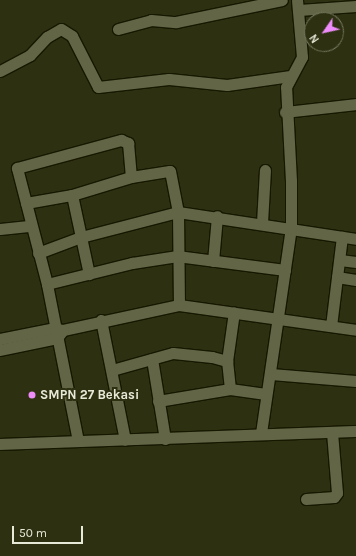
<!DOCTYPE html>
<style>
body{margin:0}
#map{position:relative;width:356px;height:556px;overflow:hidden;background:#2e3012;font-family:Karla,sans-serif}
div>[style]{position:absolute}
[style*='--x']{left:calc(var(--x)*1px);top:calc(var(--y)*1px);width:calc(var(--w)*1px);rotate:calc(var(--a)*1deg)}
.roads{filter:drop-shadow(1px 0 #171800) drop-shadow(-1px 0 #171800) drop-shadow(0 1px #171800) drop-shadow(0 -1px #171800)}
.minor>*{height:11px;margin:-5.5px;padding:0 5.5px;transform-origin:5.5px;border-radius:5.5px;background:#636646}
.dots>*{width:11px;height:11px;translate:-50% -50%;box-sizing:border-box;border:2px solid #2e3012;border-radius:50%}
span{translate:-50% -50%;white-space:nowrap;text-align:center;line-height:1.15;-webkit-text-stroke:4px #2e3012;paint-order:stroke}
.poi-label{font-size:13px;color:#e8ead8;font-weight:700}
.left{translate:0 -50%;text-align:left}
.north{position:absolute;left:304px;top:12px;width:40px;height:40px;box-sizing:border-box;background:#2e3012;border:1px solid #787a61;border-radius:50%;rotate:236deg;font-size:11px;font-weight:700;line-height:16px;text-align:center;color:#e8ead8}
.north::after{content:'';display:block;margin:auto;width:14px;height:18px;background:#ed8cfa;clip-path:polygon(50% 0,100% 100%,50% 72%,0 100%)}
.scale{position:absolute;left:12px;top:526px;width:71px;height:18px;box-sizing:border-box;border:2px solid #e8ead8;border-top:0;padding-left:5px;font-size:12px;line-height:14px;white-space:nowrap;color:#e8ead8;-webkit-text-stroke:3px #2e3012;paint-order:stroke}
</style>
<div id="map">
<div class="roads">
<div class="minor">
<i style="--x:299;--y:10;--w:57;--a:-4"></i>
<i style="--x:118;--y:29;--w:34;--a:-15"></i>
<i style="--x:151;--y:20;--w:25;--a:5"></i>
<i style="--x:176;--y:22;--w:108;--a:-11.7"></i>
<i style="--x:0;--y:71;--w:34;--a:-28"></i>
<i style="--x:30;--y:55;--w:25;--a:-47"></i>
<i style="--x:47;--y:37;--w:16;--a:-30"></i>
<i style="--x:61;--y:29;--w:13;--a:32"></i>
<i style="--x:72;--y:36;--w:57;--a:63"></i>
<i style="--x:98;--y:87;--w:71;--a:-6.4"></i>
<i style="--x:169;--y:79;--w:58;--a:5.9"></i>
<i style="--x:227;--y:85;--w:64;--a:-8.1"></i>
<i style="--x:285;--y:112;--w:71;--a:-6.4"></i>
<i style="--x:72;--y:195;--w:81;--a:77.9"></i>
<i style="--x:26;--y:203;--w:47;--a:-9.9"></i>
<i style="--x:72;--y:195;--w:62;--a:-17"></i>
<i style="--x:131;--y:177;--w:39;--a:-9"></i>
<i style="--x:170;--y:171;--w:42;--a:79"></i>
<i style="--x:178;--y:212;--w:93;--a:89.4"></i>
<i style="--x:262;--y:223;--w:53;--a:-86.8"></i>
<i style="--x:0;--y:229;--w:31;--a:-6"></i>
<i style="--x:38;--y:253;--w:46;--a:-20.4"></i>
<i style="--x:81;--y:237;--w:100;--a:-14.5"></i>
<i style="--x:178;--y:212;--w:180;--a:8.6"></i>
<i style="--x:340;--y:260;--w:16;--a:7"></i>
<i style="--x:213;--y:261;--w:45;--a:-84.9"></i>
<i style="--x:337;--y:277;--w:19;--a:9"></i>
<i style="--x:47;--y:284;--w:88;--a:-13.9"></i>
<i style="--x:132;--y:263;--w:46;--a:-8.8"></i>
<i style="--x:177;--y:256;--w:109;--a:7.4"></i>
<i style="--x:101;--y:320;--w:122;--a:78.7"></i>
<i style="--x:331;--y:326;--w:90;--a:-83"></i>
<i style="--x:63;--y:330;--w:119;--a:-12.2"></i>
<i style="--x:179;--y:305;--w:179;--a:8"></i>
<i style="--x:0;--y:339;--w:55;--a:-11.5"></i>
<i style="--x:54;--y:328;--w:9;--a:13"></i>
<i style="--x:63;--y:330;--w:10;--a:127"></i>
<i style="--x:57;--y:338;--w:58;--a:168.1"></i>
<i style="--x:152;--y:359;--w:81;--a:80.8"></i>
<i style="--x:112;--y:370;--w:63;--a:-15.6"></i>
<i style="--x:173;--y:353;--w:39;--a:6"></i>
<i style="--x:212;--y:357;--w:16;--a:15"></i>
<i style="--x:271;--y:374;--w:85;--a:4.7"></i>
<i style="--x:230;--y:389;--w:28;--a:-96"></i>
<i style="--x:227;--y:361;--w:49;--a:-81.9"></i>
<i style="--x:158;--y:401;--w:73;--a:-9.5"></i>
<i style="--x:230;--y:389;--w:36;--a:8"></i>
<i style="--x:261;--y:433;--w:207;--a:-81.7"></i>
<i style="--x:291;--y:228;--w:47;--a:-90"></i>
<i style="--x:291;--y:181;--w:94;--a:-93"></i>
<i style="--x:286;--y:87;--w:34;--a:-62"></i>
<i style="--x:302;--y:57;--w:57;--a:-95"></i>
<i style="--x:78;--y:441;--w:160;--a:-101.2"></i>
<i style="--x:47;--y:284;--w:120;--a:-104.5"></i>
<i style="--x:17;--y:168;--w:108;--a:-15.1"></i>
<i style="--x:121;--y:140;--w:8;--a:23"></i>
<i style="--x:128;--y:143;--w:34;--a:85"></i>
<i style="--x:0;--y:444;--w:356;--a:-2.1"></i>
<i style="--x:306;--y:499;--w:28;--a:-4"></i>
<i style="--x:334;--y:497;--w:5;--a:-53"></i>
<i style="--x:337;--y:493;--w:61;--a:-94.7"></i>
</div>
</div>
<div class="dots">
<i style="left:32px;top:395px;background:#ed8cfa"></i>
</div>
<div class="poi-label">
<span class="left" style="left:40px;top:395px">SMPN 27 Bekasi</span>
</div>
<div class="north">N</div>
<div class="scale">50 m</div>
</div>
